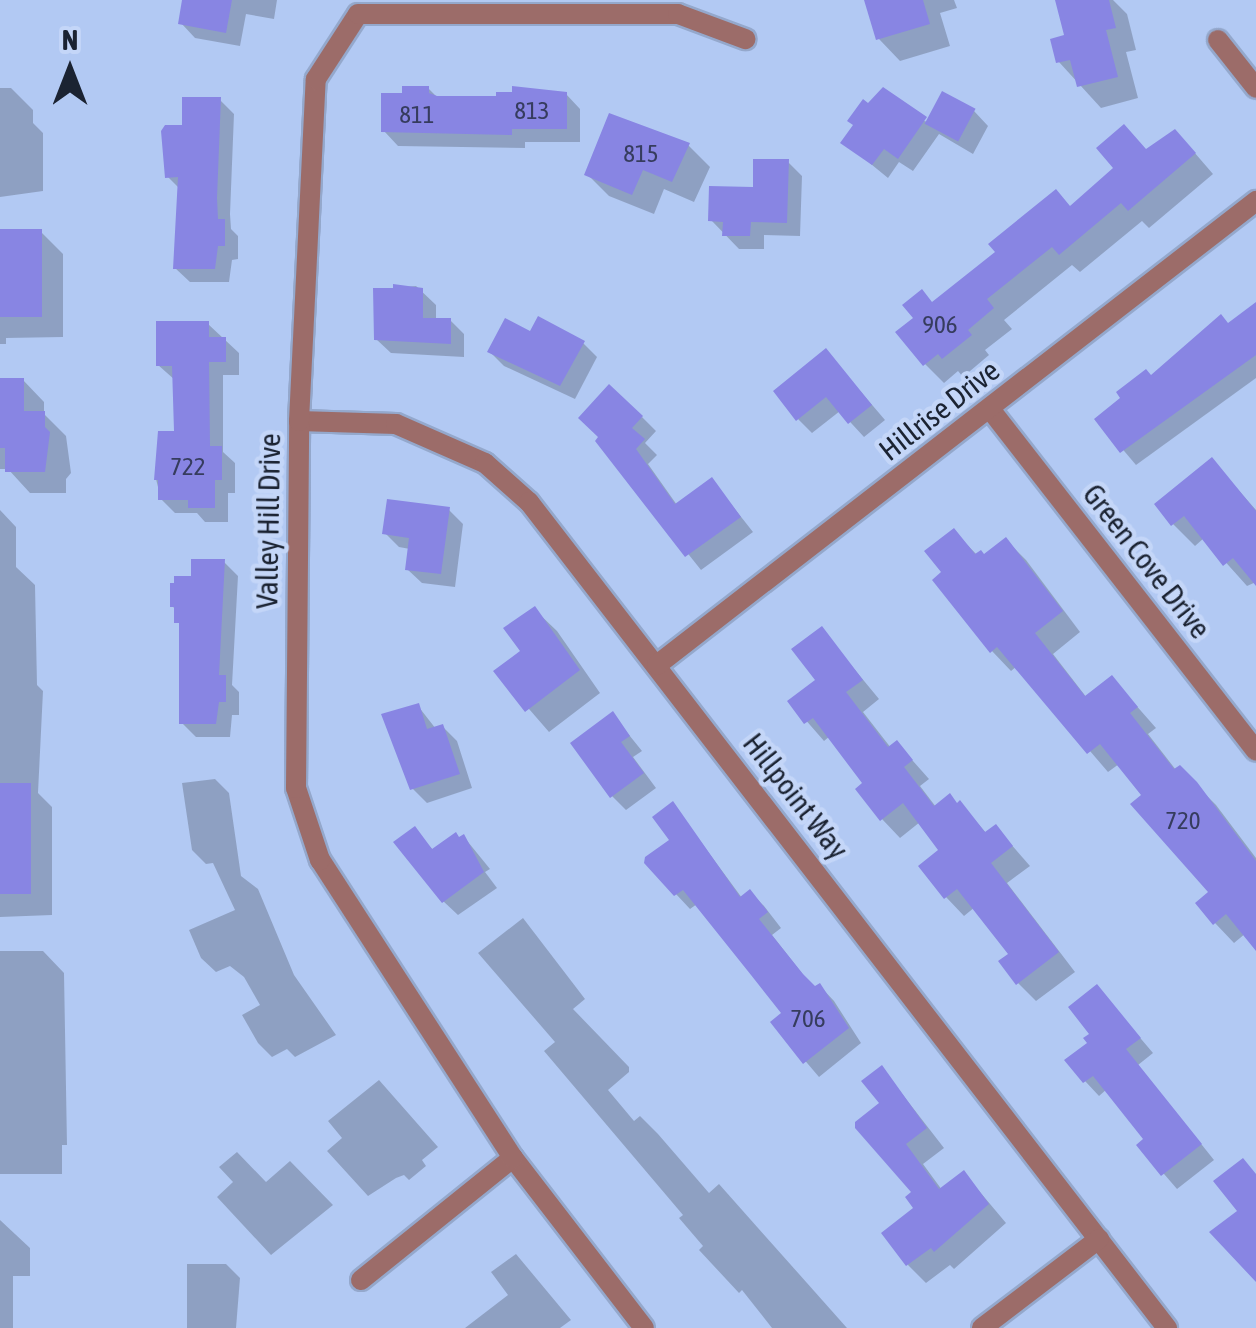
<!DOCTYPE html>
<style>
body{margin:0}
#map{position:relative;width:1256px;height:1328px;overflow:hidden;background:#b2c9f3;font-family:"Asap Condensed",sans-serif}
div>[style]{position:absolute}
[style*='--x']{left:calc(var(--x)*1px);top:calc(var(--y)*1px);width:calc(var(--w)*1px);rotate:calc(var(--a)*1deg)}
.shadow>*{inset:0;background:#0003}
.building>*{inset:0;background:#8885e3;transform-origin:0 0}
.roads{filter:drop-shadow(2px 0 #94a8cc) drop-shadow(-2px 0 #94a8cc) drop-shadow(0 2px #94a8cc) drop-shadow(0 -2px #94a8cc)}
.minor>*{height:20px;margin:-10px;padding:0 10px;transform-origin:10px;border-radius:10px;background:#9c6c69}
span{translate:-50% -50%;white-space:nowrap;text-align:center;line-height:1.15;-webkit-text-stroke:9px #c4d6f8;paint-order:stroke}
.number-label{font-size:25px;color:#363c5e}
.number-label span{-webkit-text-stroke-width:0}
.street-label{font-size:30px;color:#1b2332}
.north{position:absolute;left:20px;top:20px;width:100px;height:100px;-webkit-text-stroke:8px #c4d6f8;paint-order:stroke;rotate:0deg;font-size:28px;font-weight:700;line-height:40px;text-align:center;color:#1b2332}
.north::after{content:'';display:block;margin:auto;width:35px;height:45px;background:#1b2332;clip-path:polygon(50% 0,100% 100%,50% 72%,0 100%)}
</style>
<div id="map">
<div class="shadow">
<i style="clip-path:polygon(185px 0,277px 0,274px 19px,246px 14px,240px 46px,195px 38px,181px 23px)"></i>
<i style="clip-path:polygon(869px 0,954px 0,957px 8px,940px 13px,950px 46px,900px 61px,879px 39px)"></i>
<i style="clip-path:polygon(1076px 0,1113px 0,1127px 14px,1136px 50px,1126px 52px,1138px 98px,1101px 108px,1059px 62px)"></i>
<i style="clip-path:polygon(0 88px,11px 88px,33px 110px,33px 123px,43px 133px,43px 191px,0 197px)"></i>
<i style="clip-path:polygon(428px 88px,439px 99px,499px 99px,514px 94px,514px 89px,566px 94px,580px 109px,580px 142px,525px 142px,525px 148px,398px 146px,384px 131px,405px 96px)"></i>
<i style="clip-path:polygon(220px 100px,234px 114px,230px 214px,231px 229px,238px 236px,238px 259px,232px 260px,229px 282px,190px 282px,175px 268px,181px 190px,167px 176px,184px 128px)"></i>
<i style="clip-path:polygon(869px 107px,928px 122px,974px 111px,988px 126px,973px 154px,939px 134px,913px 171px,899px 162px,888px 178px,844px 142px)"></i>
<i style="clip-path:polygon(688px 145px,710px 167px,694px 202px,664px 189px,654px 214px,609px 196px,587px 174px)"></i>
<i style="clip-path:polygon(1147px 151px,1194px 152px,1213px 174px,1149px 228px,1142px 221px,1080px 272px,1072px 265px,1004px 320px,1012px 329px,985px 350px,989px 355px,963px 377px,958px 371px,944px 383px,925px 364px,934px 304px)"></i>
<i style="clip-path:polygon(788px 162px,802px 176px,800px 236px,764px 235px,764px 249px,739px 249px,711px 220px)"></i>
<i style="clip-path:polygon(0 232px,41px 232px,63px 254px,63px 337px,6px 338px,6px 344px,0 344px)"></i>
<i style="clip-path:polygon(416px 286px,436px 305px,436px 320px,450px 320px,464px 334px,464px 357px,391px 353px,376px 339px,376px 290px)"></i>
<i style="clip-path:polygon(1256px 305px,1256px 378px,1136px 465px,1097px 419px)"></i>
<i style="clip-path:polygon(208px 324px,239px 353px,239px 375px,223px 375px,223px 452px,235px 463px,235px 493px,228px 493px,228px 522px,205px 522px,197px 513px,175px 513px,161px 499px,156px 479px,176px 433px,175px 380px,158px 365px)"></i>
<i style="clip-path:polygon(531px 334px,583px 343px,597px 357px,575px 399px,504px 366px,490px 352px)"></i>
<i style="clip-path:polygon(826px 351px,885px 420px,864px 437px,840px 411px,812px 433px,798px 419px)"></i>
<i style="clip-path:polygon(0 380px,23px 380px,44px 402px,44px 414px,66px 436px,71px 473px,66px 479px,66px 493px,30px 493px,8px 469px,0 469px)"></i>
<i style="clip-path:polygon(642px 417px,656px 431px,645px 443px,657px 455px,648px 464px,677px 505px,712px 480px,753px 532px,701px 570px,598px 441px)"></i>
<i style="clip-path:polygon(1212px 460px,1256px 510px,1256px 582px,1247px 586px,1204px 538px,1195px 546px,1173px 524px)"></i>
<i style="clip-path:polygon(0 510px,16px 527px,16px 567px,35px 585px,37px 685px,43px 691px,38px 793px,52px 807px,52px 915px,0 917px)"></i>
<i style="clip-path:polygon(449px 510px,463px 524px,455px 587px,422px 583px,407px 569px,410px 549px,399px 547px,385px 533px)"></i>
<i style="clip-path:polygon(954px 531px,978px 556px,984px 557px,1006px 540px,1026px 560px,1080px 632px,1053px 654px,1087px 698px,1112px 678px,1156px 728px,1148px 734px,1176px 770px,1179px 768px,1216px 805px,1256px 858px,1256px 945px,1246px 933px,1234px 943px,1215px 923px,1212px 892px,1119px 764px,1108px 772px,1017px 666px,1011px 671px,992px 651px,944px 573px)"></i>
<i style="clip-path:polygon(224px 562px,238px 576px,232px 685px,239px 692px,239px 715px,232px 715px,230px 737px,196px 737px,182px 723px,182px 627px,173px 606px,194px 579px)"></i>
<i style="clip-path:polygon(535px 610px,557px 631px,600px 693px,549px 732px,497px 672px,523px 651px)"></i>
<i style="clip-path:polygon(822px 630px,879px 699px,863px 712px,891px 748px,897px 743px,929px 779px,920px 786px,936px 807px,960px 803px,987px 834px,996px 827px,1030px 866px,1007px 883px,1075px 972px,1036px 1001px,1018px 983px,1011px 955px,975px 907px,964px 916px,946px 897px,942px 851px,920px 822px,900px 838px,882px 819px,866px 783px,830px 736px,824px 741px,790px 702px,818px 680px)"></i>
<i style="clip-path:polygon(418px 706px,436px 729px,443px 727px,457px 741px,472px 788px,427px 803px,412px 788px)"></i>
<i style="clip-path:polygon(613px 715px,642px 751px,633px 757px,656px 788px,626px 810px,612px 796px)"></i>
<i style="clip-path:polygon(215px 779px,229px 793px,241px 876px,258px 889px,294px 975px,336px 1035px,295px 1057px,287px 1049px,272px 1057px,258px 1043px,242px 1015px,260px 1005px,244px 977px,230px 966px,216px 972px,201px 958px,189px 930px,235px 910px,213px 863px,206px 864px,192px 850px,182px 783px)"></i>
<i style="clip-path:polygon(673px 804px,742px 898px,750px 892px,764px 906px,781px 928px,772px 935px,815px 990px,820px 986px,834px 1001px,861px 1043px,819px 1077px,773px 1023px,785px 1014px,697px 904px,690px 909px,646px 862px,672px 840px)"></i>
<i style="clip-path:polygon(415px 830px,434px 851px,464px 837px,490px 869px,485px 872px,497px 888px,458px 915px,443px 901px)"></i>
<i style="clip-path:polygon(523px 918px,585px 999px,573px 1009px,629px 1067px,629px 1072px,608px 1090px,634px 1121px,640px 1116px,658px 1134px,709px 1193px,719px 1184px,847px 1328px,772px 1328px,742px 1290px,739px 1293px,699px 1250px,703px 1246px,679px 1218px,683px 1215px,544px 1051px,555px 1042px,478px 953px)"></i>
<i style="clip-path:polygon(0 951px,43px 951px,64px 973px,67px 1145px,62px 1145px,62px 1174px,0 1174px)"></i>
<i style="clip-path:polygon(1097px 987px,1153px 1053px,1138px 1065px,1214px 1160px,1177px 1189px,1139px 1145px,1147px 1139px,1107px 1089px,1099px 1096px,1085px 1081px)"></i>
<i style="clip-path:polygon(882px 1068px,944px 1148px,923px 1164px,942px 1190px,964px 1173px,1006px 1223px,954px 1269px,950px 1265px,926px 1283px,908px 1265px,915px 1192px,882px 1104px)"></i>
<i style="clip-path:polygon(379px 1080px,438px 1147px,422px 1160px,426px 1166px,409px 1180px,404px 1175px,396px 1178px,368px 1196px,327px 1151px,342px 1138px,328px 1121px)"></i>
<i style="clip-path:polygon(237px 1152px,266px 1182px,290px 1161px,333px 1205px,271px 1255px,217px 1197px,233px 1182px,219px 1167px)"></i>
<i style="clip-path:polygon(0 1220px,30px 1248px,30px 1276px,13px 1276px,13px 1328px,0 1328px)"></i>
<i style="clip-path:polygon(516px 1254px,571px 1320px,560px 1328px,465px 1328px,508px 1295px,491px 1272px)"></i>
<i style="clip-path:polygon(187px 1264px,226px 1264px,240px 1278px,236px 1328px,187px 1328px)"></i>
</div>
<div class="building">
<i style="clip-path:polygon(182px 0,232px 0,226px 33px,178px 24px)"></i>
<i style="clip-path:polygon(864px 0,923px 0,930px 24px,876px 40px)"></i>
<i style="clip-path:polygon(1055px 0,1109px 0,1116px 28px,1106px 30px,1118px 77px,1077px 87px,1070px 60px,1056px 63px,1050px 39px,1064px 35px)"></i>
<i style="clip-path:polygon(402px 86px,429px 86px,429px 93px,437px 96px,496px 96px,496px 92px,512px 92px,512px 86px,567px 92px,567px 129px,512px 129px,512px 135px,381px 132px,381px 93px,402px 93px)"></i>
<i style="clip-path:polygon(883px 87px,927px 117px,898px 159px,884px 149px,872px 165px,840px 143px,853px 125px,847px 121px,863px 99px,868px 103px)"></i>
<i style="left:942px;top:91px;width:38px;height:37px;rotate:28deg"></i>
<i style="clip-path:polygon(182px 97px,221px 97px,217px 198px,218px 219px,225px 219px,225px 246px,218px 246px,215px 269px,173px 269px,178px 177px,165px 178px,161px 131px,165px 125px,182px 125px)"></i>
<i style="clip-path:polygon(609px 113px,690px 143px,672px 182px,643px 170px,632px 195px,584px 175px)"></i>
<i style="clip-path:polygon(1124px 124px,1146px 149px,1175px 129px,1196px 153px,1128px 211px,1121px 203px,1059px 255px,1052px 247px,987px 299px,994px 308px,968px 330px,972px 335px,942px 359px,938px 354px,923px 366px,895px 332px,913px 318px,902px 305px,922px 289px,932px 302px,995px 252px,988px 244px,1056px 189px,1070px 206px,1113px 168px,1096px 148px)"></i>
<i style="clip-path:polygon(753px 159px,789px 159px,787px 223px,751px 222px,750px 236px,722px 236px,723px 222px,708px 221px,709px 186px,753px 187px)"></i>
<i style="left:0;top:229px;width:42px;height:88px"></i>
<i style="clip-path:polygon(393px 284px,423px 288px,423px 318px,451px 318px,451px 344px,374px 340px,373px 288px,393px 288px)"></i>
<i style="clip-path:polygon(1256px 302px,1256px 355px,1120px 453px,1094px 419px,1120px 398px,1116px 392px,1146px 369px,1151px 375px,1221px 314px,1228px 323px)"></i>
<i style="clip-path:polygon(538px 316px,585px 341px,560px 386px,487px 352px,505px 318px,530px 331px)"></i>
<i style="clip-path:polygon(156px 321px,209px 321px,209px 337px,226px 337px,226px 362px,209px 362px,210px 446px,222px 446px,222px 480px,215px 480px,215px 508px,188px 508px,188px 500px,158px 500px,158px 480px,154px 480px,158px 431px,174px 431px,172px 366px,156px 366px)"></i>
<i style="clip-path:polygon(826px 348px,872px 405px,848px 424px,826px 397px,796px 421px,773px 391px)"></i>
<i style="clip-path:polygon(0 378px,24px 378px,24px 411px,45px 411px,45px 427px,50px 432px,45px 472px,5px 472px,5px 448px,0 448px)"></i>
<i style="clip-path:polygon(609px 384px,643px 416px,632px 428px,645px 439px,636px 449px,675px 504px,712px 477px,741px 517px,685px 557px,595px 441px,598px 437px,578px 418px)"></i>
<i style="clip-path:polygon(1212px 457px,1256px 511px,1256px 586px,1233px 558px,1223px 566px,1184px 516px,1171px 526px,1154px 504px)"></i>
<i style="clip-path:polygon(387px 499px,450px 507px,441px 574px,405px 570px,409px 538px,382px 534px)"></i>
<i style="clip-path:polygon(954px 528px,975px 554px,981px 550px,984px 554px,1006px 537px,1063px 611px,1035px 633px,1085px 696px,1112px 675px,1138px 707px,1130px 713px,1174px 769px,1180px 765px,1197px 782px,1256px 861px,1256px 951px,1226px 914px,1213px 925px,1195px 903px,1208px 892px,1130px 804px,1141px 795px,1100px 744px,1087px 754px,997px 647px,990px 653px,932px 580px,941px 572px,924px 551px)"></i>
<i style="clip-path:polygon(191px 559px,225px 559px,219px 675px,226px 675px,226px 702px,219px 702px,216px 724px,179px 724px,179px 623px,174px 623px,174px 607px,170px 607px,170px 583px,174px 583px,174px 576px,191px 576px)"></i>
<i style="clip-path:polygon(535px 606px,580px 670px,525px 712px,493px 671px,520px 651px,503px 628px)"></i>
<i style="clip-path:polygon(822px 626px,863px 680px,846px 692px,888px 747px,897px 740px,913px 760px,904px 767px,934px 806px,950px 793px,957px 803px,960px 800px,985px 832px,996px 824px,1013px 846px,991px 863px,1059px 952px,1016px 985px,998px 961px,1008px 954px,957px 889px,944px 899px,918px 866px,938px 850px,903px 803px,880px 821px,855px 789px,862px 783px,813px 718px,804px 724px,787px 701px,815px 680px,791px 649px)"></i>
<i style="clip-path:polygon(419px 703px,427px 729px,443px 724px,460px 774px,410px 790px,381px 714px)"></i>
<i style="clip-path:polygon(613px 711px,630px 736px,621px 742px,644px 773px,610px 798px,570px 743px)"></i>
<i style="left:0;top:783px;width:31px;height:111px"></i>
<i style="clip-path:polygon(673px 801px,740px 897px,750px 889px,768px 912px,759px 919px,803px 974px,815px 986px,820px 983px,849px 1028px,803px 1064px,770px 1022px,781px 1013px,751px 975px,683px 890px,674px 896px,644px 863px,645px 857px,669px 840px,652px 817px)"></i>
<i style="clip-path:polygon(415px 826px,432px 849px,456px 832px,459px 837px,464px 834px,484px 872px,442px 903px,393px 842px)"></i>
<i style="clip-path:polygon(1097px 984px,1141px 1038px,1126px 1049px,1202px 1144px,1161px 1176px,1136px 1145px,1143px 1139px,1093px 1076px,1083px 1083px,1064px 1060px,1087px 1043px,1083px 1038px,1089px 1034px,1068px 1007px)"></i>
<i style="clip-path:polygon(882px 1065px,927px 1128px,906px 1144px,939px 1189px,964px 1170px,989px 1204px,934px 1252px,931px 1248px,906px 1266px,881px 1233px,913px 1208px,905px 1197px,911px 1192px,855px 1128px,855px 1122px,879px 1103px,861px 1081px)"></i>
<i style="clip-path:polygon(1243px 1158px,1256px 1174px,1256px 1282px,1209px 1232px,1237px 1211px,1213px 1181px)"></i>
</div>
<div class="roads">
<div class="minor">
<i style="--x:1218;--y:40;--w:61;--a:51.6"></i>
<i style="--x:990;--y:409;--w:433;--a:52.1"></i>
<i style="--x:299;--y:421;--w:97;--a:1.8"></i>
<i style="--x:396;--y:424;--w:97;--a:23.7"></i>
<i style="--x:485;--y:463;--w:59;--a:41.6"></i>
<i style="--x:529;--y:502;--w:1044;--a:52.32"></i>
<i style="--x:657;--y:665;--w:758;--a:-37.76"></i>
<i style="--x:361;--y:1280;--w:195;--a:-38.8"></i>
<i style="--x:644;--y:1328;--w:215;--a:-127.6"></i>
<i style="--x:513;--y:1158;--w:355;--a:-122.9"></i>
<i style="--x:320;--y:860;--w:76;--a:-108.4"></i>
<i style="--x:296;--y:788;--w:367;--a:-89.5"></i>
<i style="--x:299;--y:421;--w:342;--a:-87.2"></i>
<i style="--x:316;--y:79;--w:77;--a:-57.1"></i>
<i style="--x:358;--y:14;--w:320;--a:0"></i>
<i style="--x:678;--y:14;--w:72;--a:20.5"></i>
<i style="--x:982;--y:1328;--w:147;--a:-37.3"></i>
</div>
</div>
<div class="number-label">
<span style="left:532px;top:110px">813</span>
<span style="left:417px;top:114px">811</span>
<span style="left:641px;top:153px">815</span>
<span style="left:940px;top:324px">906</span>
<span style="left:188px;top:466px">722</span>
<span style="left:1183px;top:820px">720</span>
<span style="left:808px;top:1018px">706</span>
</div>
<div class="street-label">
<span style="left:939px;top:410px;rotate:-38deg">Hillrise Drive</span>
<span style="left:268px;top:521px;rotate:-89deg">Valley Hill Drive</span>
<span style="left:1147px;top:561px;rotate:52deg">Green Cove Drive</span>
<span style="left:796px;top:796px;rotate:52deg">Hillpoint Way</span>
</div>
<div class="north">N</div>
</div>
